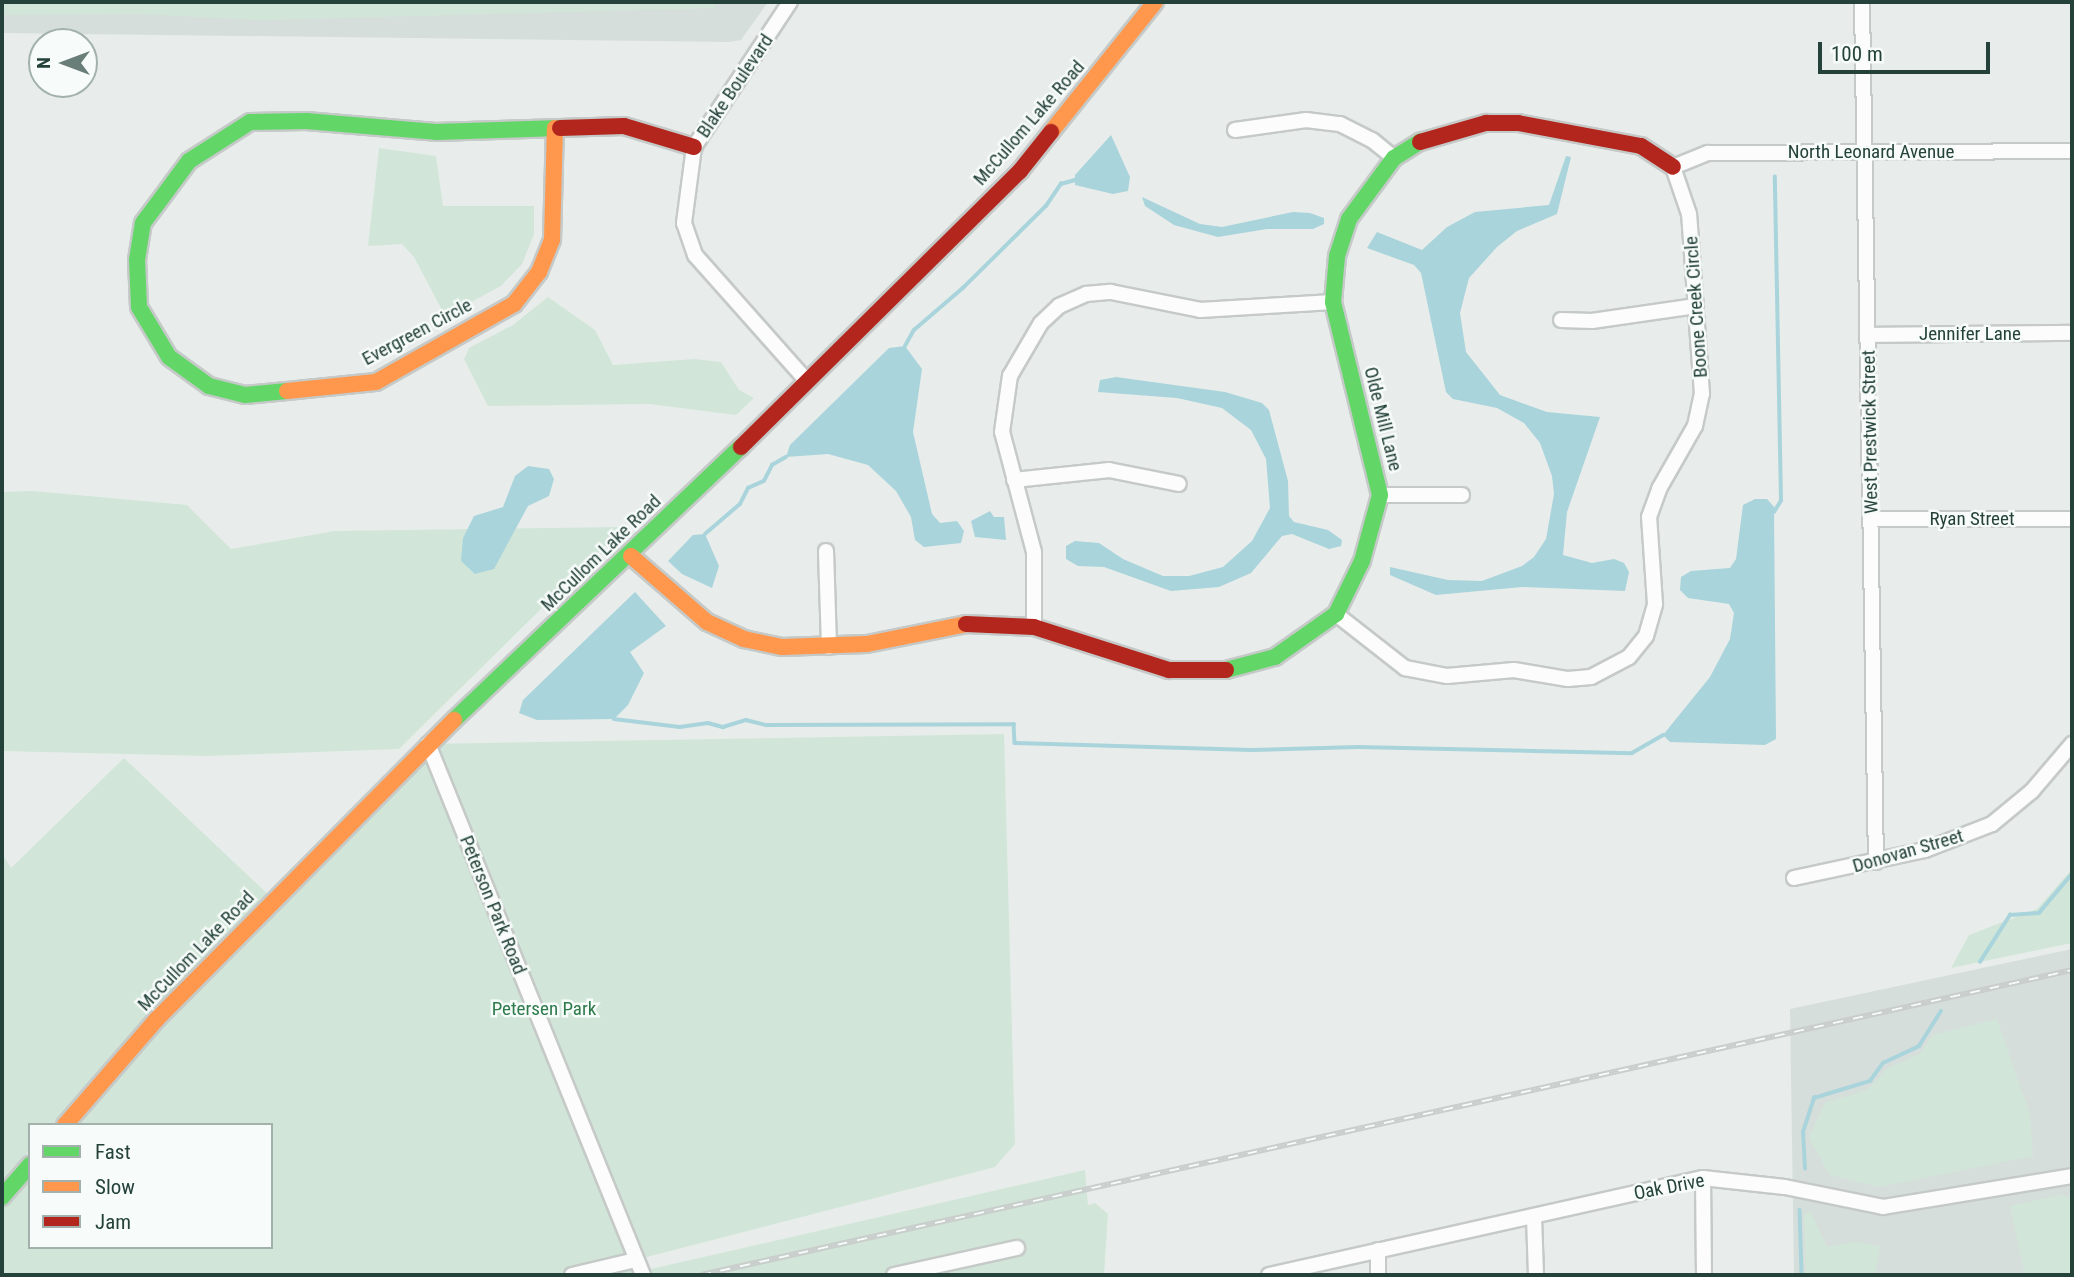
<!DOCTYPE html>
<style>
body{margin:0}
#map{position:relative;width:2074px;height:1277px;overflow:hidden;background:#e8edeb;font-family:"Roboto Condensed",sans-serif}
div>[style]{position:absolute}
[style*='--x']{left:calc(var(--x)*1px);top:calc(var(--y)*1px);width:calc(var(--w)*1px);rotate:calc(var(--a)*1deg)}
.built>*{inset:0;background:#d6dedb}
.green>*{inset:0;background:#d1e6d8}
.water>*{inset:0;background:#a9d4db}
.stream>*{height:3.5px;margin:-1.75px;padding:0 1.75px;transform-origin:1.75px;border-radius:1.75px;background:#a9d4db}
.roads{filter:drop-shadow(2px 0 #c5cac8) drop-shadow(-2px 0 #c5cac8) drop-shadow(0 2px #c5cac8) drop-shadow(0 -2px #c5cac8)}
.street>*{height:14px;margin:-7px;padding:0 7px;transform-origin:7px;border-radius:7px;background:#fcfcfc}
.fast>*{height:16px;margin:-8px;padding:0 8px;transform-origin:8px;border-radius:8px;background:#63d668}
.slow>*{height:16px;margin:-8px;padding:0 8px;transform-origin:8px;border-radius:8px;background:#ff974d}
.jam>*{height:16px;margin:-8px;padding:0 8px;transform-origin:8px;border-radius:8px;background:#b3261e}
.rail>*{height:6px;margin-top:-3px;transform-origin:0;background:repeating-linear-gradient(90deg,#f7fbf9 0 10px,#c9cdcc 0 20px);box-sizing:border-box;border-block:2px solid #c9cdcc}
span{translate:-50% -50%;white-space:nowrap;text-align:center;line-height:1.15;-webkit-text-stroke:5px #f7fbf9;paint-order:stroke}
.street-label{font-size:19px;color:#24423a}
.park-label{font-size:19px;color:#2d7a4b}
.frame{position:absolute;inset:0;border:4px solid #24423a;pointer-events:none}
.legend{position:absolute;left:28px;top:1123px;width:245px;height:126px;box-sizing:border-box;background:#f7fbf9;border:2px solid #a3b1ad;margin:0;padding:9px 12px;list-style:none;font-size:21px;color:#24423a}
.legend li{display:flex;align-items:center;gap:14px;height:35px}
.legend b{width:35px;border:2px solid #a3b1ad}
.north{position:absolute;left:28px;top:28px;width:70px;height:70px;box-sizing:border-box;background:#f7fbf9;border:2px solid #a3b1ad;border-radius:50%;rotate:270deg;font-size:19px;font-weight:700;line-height:28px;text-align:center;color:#24423a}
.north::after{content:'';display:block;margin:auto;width:24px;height:32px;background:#697e78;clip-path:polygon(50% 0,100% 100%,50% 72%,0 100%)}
.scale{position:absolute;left:1818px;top:42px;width:172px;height:32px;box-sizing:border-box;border:4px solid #24423a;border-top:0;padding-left:9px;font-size:21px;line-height:24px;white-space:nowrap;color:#24423a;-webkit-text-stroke:5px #f7fbf9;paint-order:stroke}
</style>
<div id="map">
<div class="built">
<i style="clip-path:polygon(2px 2px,768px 2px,741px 40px,729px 42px,2px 33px)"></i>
<i style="clip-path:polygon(2072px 949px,2072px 1275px,1794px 1275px,1790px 1009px)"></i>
</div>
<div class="green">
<i style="clip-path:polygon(2px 2px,715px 2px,715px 8px,261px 20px,139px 14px,2px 15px)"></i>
<i style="clip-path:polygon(379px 148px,436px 156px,443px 206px,534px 206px,534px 234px,522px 264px,501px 286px,445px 316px,414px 257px,402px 244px,368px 246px)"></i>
<i style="clip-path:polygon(548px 297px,595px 330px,613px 365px,695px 359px,721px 362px,739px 390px,754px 398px,736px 415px,649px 404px,488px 406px,464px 359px,469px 348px,513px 325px)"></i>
<i style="clip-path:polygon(33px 491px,187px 505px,231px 549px,335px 531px,624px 527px,399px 749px,207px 756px,2px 751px,2px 492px)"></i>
<i style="clip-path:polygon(1004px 734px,1015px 1144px,995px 1167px,635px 1260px,642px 1271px,1085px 1170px,1088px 1205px,1095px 1203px,1108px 1214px,1104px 1275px,2px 1275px,2px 1197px,30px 1165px,30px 1247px,271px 1247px,271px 1125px,65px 1125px,110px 1060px,52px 1125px,30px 1125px,30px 1150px,2px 1182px,2px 854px,11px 868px,124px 758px,274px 900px,428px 744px)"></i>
<i style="clip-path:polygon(2072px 869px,2072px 943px,1951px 968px,1969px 935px,2037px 909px)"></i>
<i style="clip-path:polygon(1997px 1019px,2030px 1115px,2033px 1156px,1879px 1187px,1830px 1175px,1809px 1138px,1825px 1103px,1867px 1090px,1888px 1068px,1920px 1054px,1933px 1035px)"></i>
<i style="clip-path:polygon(2060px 1195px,2072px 1198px,2072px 1275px,2025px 1275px,2010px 1206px)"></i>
<i style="clip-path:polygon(1810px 1211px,1827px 1247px,1854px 1242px,1880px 1246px,1875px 1275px,1806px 1275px,1804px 1215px)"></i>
</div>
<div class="water">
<i style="clip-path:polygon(1111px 135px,1130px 177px,1128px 191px,1113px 194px,1075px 185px,1075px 175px)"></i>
<i style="clip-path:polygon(1566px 156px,1571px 157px,1557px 214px,1517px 231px,1497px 247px,1469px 278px,1460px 313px,1466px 352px,1500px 395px,1547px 412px,1600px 417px,1567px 512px,1563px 555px,1592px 563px,1614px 559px,1624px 563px,1629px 572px,1625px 591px,1522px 587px,1436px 595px,1390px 575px,1390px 567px,1448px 580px,1482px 581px,1522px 566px,1534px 557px,1546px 539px,1554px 494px,1552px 476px,1540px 443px,1524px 423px,1497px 408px,1453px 399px,1446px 392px,1421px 273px,1414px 265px,1367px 248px,1377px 232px,1422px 250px,1447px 227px,1475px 212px,1549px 205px)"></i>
<i style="clip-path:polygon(1142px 197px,1200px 224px,1222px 227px,1293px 212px,1310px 213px,1324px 218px,1324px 224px,1313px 229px,1267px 229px,1218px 237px,1174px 225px,1145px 206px)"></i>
<i style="clip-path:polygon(905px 346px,922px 369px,913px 432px,932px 514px,940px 523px,957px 521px,964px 531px,961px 543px,924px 547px,915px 540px,911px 517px,896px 491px,868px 465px,828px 454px,786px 457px,790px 445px,889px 348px)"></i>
<i style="clip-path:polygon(1116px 377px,1225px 392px,1262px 403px,1269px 410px,1288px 481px,1289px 516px,1294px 522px,1328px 530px,1342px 540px,1341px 546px,1329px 549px,1292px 534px,1282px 536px,1251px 573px,1219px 587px,1171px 591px,1104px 567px,1078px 566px,1066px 559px,1066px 546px,1075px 541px,1099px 543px,1123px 559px,1163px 576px,1189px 576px,1223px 567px,1252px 541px,1270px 508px,1266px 459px,1251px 430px,1222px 408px,1177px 398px,1098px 392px,1100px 380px)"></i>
<i style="clip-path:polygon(528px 466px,549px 469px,554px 479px,549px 496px,528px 506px,494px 569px,475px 574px,461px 561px,463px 538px,474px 516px,503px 507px,515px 476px)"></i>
<i style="clip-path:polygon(1755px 499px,1767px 499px,1774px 507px,1776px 739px,1765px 745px,1670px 742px,1663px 735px,1710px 677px,1730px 639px,1734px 613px,1729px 604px,1688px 598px,1680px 590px,1681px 577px,1691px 571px,1730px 568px,1736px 559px,1743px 505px)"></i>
<i style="clip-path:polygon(990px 511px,994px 517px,1004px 517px,1006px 540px,975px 537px,971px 521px)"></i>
<i style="clip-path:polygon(705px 534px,719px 566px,712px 588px,682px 574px,668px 561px,693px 535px)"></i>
<i style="clip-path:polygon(635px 592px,666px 626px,630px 652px,644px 673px,628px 705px,614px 719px,537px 720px,519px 713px,523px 700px)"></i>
</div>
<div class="stream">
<i style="--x:905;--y:346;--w:18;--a:-61"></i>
<i style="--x:914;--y:330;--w:65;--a:-40.6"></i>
<i style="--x:963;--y:288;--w:117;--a:-44.7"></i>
<i style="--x:1046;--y:206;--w:27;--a:-56"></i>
<i style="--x:1061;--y:184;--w:15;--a:-16"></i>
<i style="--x:1774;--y:512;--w:13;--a:-58"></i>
<i style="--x:1781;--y:501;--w:324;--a:-91.1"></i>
<i style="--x:705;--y:534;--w:46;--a:-40.6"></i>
<i style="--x:740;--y:504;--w:18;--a:-63"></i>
<i style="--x:748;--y:488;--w:17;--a:-24"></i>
<i style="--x:764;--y:481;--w:18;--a:-63"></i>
<i style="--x:772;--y:465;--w:16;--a:-30"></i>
<i style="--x:614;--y:719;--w:66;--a:6.9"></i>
<i style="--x:680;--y:727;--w:28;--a:-8"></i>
<i style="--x:708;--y:723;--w:16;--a:15"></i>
<i style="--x:723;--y:727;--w:24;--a:-17"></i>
<i style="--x:746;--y:720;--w:21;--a:14"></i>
<i style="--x:766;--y:725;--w:248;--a:-0.2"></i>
<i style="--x:1014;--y:724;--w:19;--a:87"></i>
<i style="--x:1015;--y:743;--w:237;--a:1.7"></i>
<i style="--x:1252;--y:750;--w:106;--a:-1.6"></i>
<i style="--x:1358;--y:747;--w:274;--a:1.3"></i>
<i style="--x:1632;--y:753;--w:36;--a:-30"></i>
<i style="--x:1980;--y:962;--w:56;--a:-57.4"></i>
<i style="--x:2010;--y:915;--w:29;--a:-4"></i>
<i style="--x:2039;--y:913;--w:51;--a:-49.8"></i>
<i style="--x:1805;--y:1169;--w:37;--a:-93"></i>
<i style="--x:1803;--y:1132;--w:36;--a:-72"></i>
<i style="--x:1814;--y:1098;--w:59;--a:-16.9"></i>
<i style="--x:1870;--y:1081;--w:22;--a:-54"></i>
<i style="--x:1883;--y:1063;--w:40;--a:-25"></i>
<i style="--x:1919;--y:1046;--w:41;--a:-57.8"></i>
<i style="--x:1800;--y:1210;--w:65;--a:88.2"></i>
</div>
<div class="roads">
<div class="street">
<i style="--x:790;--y:2;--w:174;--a:123.5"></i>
<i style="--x:694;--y:147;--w:77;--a:97.5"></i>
<i style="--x:684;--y:223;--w:34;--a:71"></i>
<i style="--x:695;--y:255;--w:169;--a:48.4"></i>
<i style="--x:1862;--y:2;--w:860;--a:89.07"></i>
<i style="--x:1235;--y:130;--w:72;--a:-8"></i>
<i style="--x:1306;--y:120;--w:34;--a:7"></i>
<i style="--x:1340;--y:124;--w:36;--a:27"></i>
<i style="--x:1372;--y:140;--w:28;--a:39"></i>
<i style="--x:1561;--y:320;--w:31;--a:2"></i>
<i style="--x:1592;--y:321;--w:105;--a:-8.2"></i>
<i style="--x:1868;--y:335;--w:204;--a:-0.6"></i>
<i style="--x:1014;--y:480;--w:96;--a:-6"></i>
<i style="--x:1109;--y:470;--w:71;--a:11.3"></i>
<i style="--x:1380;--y:495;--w:82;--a:0"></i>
<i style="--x:1872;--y:519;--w:200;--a:0"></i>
<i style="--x:826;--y:551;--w:96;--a:88.2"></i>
<i style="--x:1336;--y:614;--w:88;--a:38"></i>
<i style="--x:1405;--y:668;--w:43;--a:10.8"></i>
<i style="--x:1447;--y:676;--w:67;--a:-5.1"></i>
<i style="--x:1514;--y:670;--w:55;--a:9.5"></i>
<i style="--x:1568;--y:679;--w:23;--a:-5"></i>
<i style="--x:1591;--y:677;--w:43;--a:-27.8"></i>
<i style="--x:1629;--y:657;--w:27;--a:-51"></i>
<i style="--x:1646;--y:636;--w:33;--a:-74"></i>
<i style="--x:1655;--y:604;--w:87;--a:-93.9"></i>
<i style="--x:1649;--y:517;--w:30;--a:-70"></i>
<i style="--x:1659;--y:489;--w:73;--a:-60.3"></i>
<i style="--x:1695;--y:426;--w:33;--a:-78"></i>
<i style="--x:1702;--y:394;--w:180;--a:-94.1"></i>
<i style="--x:1689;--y:214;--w:50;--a:-108.8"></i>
<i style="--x:1673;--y:167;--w:38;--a:-22"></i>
<i style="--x:1708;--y:153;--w:364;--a:-0.3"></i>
<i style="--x:1034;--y:627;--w:75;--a:-90"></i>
<i style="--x:1034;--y:552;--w:124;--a:-104.9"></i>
<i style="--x:1002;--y:432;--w:57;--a:-81.9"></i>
<i style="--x:1010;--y:376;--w:61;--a:-59.7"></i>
<i style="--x:1041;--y:323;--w:25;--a:-43"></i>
<i style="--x:1059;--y:306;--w:30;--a:-24"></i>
<i style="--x:1086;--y:294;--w:25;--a:-5"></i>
<i style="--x:1111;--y:292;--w:91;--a:11.4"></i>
<i style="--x:1200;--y:310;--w:133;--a:-3.4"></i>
<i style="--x:428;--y:744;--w:573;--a:67.96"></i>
<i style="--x:1794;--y:878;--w:134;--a:-12.1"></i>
<i style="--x:1925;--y:850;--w:72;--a:-21.2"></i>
<i style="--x:1992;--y:824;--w:52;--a:-39.5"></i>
<i style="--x:2032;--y:791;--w:62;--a:-49.6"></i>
<i style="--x:1703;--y:1178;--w:97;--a:89.4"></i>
<i style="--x:1534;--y:1217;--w:58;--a:88"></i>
<i style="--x:1378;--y:1250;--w:25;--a:90"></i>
<i style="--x:572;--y:1275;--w:65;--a:-13.4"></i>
<i style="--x:894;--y:1275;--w:126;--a:-12.4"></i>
<i style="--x:1269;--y:1275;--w:445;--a:-12.6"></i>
<i style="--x:1703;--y:1178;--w:82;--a:6.3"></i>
<i style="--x:1785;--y:1187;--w:100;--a:11.5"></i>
<i style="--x:1883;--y:1207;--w:192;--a:-9.3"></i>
</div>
<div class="fast">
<i style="--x:287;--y:391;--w:42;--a:174.6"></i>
<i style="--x:245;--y:395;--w:37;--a:-166"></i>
<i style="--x:209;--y:386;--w:49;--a:-144.1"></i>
<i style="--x:169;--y:357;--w:58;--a:-121"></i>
<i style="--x:139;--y:307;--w:47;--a:-92.4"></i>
<i style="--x:137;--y:260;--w:37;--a:-81"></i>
<i style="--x:143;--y:223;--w:77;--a:-53.4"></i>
<i style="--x:189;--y:161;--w:72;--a:-32.6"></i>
<i style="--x:250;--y:122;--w:56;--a:-1"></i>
<i style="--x:306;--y:121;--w:130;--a:4.8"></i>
<i style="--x:436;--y:132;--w:124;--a:-1.8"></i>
<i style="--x:1226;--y:670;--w:51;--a:-14.9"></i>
<i style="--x:1275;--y:657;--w:75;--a:-35.2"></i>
<i style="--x:1336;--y:614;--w:59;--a:-63.9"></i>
<i style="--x:1362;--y:561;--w:68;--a:-74.7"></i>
<i style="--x:1380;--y:495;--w:199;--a:-103.7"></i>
<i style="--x:1333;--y:302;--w:46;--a:-85"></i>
<i style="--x:1337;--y:256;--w:39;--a:-72"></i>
<i style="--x:1349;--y:219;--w:76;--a:-53.6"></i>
<i style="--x:1394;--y:158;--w:31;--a:-32"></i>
<i style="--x:454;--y:720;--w:396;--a:-43.6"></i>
<i style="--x:2;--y:1197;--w:43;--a:-48.8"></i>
</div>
<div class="slow">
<i style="--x:1051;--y:132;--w:166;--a:-51.3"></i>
<i style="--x:287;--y:391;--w:89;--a:-5.8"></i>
<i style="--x:376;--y:382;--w:159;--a:-29.5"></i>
<i style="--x:514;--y:304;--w:41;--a:-52"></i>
<i style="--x:539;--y:272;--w:35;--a:-68"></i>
<i style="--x:552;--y:240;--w:112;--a:-88.5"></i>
<i style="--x:631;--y:556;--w:101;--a:41"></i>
<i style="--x:707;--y:622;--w:41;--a:24.7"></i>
<i style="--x:744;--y:639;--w:39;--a:12"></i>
<i style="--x:782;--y:647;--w:85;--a:-2"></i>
<i style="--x:867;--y:644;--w:101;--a:-11.4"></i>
<i style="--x:65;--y:1125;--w:139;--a:-49.1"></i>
<i style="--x:156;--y:1020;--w:423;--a:-45.2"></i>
</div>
<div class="jam">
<i style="--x:560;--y:128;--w:64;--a:-1.8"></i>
<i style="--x:624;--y:126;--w:73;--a:16.7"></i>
<i style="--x:1420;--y:142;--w:69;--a:-16.1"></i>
<i style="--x:1486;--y:123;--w:32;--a:0"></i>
<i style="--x:1518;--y:123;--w:125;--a:10.6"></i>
<i style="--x:1641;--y:146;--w:38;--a:33"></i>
<i style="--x:741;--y:447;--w:392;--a:-44.7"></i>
<i style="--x:1020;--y:171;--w:50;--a:-51.5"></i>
<i style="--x:966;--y:624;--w:68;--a:2.5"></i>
<i style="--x:1034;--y:627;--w:142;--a:17.7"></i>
<i style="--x:1169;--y:670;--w:57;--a:0"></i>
</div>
</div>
<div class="rail">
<i style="--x:701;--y:1275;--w:1405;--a:-12.54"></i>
</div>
<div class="street-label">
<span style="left:735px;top:86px;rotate:-56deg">Blake Boulevard</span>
<span style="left:1029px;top:123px;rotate:-49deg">McCullom Lake Road</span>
<span style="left:1871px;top:152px">North Leonard Avenue</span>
<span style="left:1696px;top:307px;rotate:-94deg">Boone Creek Circle</span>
<span style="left:417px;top:332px;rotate:-28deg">Evergreen Circle</span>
<span style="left:1970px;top:334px">Jennifer Lane</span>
<span style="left:1383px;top:419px;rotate:76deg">Olde Mill Lane</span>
<span style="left:1870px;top:432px;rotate:-91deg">West Prestwick Street</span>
<span style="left:1972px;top:519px">Ryan Street</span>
<span style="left:601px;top:553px;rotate:-44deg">McCullom Lake Road</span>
<span style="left:1908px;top:851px;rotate:-16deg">Donovan Street</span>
<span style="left:493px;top:905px;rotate:68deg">Peterson Park Road</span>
<span style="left:196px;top:951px;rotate:-46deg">McCullom Lake Road</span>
<span style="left:1669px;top:1187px;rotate:-11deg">Oak Drive</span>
</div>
<div class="park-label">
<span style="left:544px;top:1009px">Petersen Park</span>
</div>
<div class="frame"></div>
<ul class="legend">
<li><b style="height:9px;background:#63d668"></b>Fast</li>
<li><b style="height:9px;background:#ff974d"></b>Slow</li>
<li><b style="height:9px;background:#b3261e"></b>Jam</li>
</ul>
<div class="north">N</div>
<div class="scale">100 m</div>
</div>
